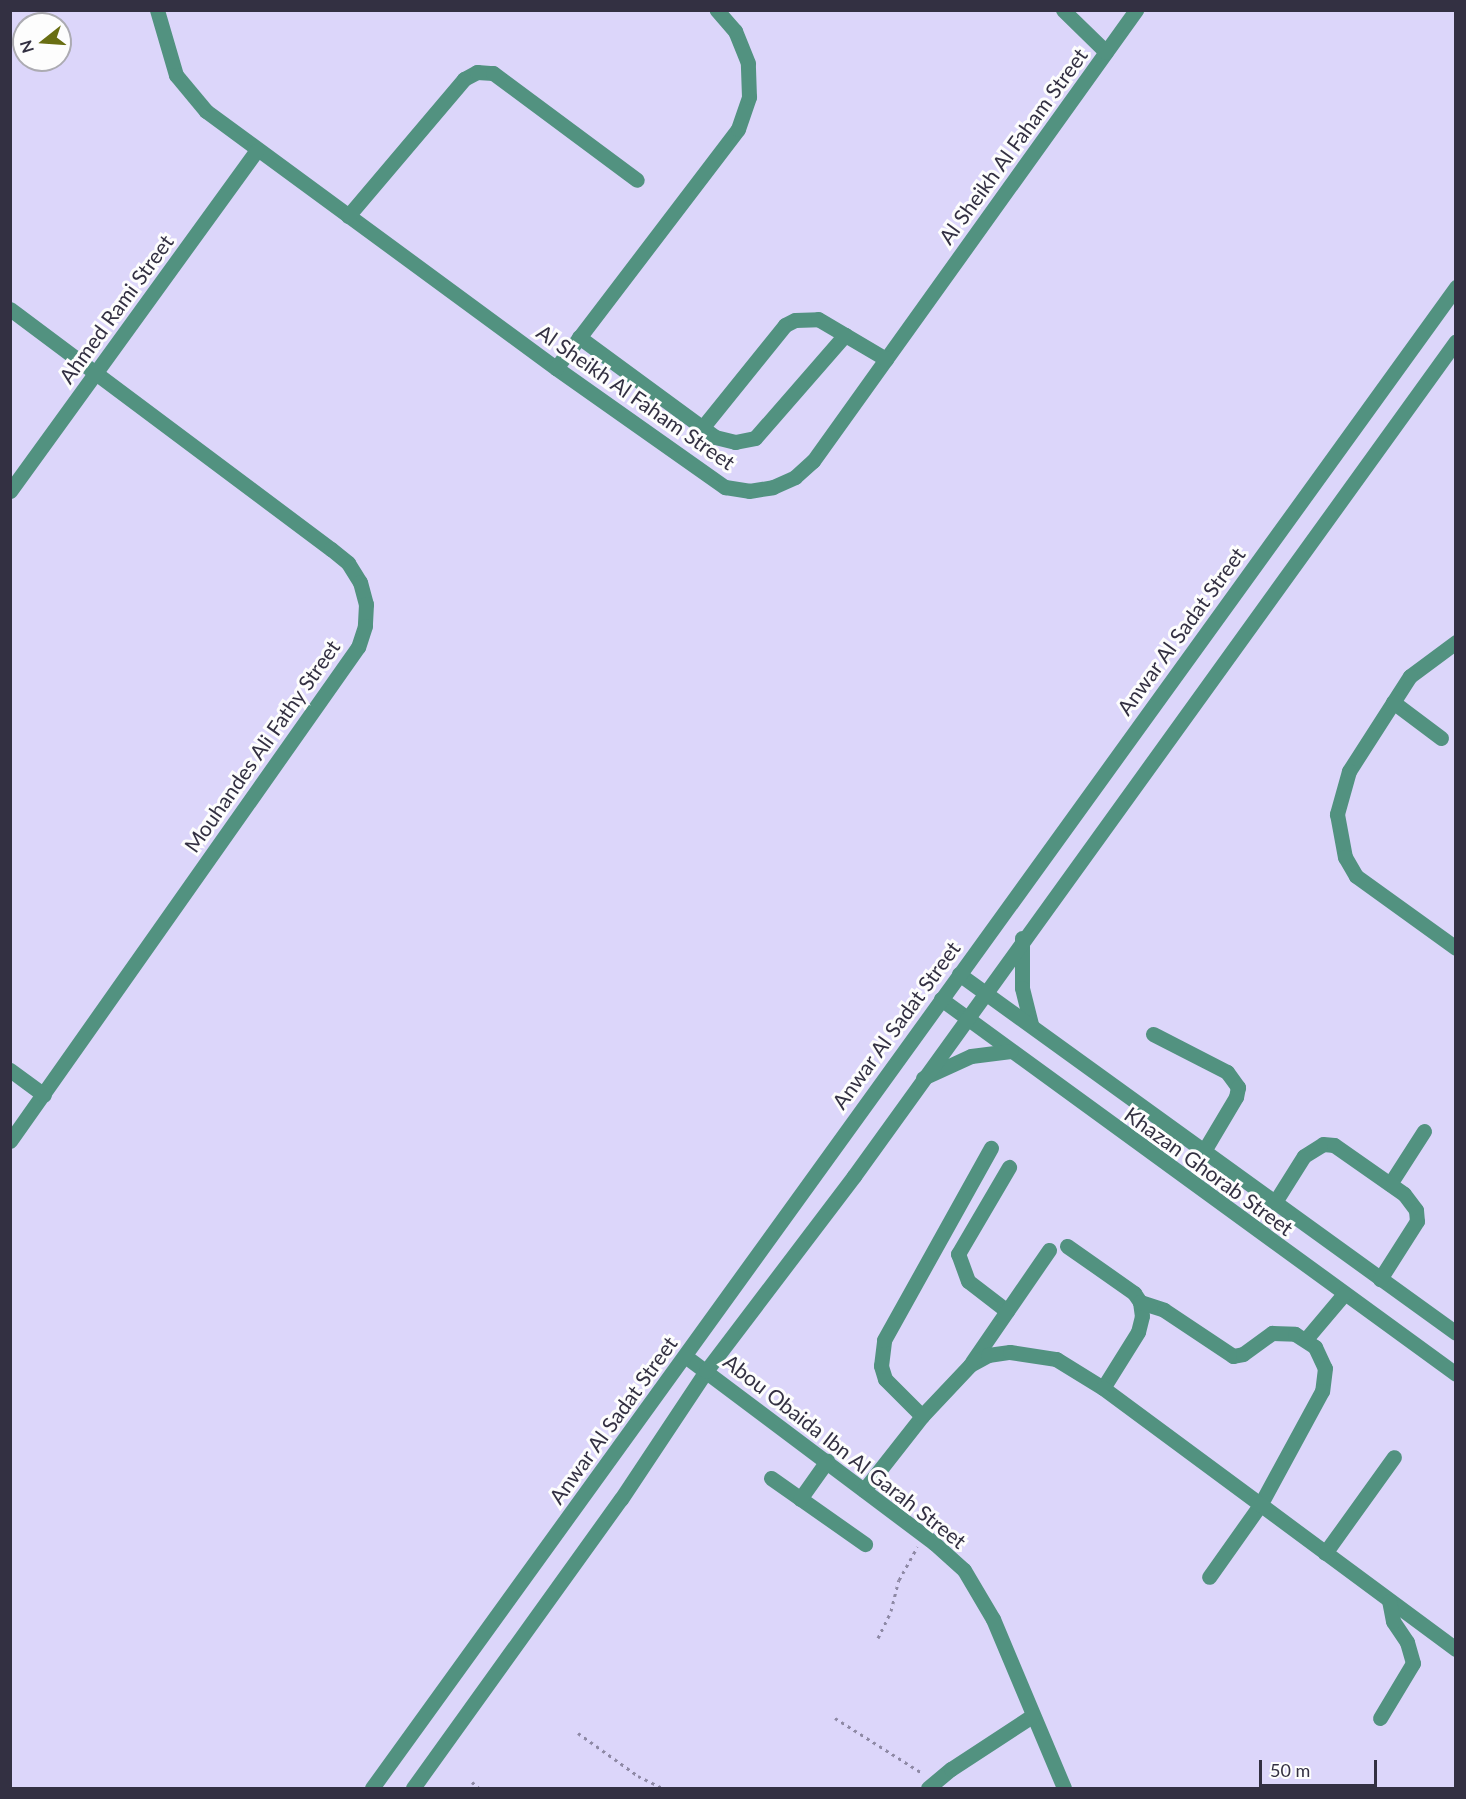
<!DOCTYPE html>
<style>
body{margin:0}
#map{position:relative;width:1466px;height:1799px;overflow:hidden;background:#dcd6fa;font-family:Lato,sans-serif}
div>[style]{position:absolute}
[style*='--x']{left:calc(var(--x)*1px);top:calc(var(--y)*1px);width:calc(var(--w)*1px);rotate:calc(var(--a)*1deg)}
.path>*{height:3px;margin-top:-1.5px;transform-origin:0;background:repeating-linear-gradient(90deg,#8e89a5 0 3px,transparent 0 7.5px)}
.minor>*{height:15px;margin:-7.5px;padding:0 7.5px;transform-origin:7.5px;border-radius:7.5px;background:#529280}
span{translate:-50% -50%;white-space:nowrap;text-align:center;line-height:1.15;-webkit-text-stroke:6px #fdfdfd;paint-order:stroke}
.street-label{font-size:21px;color:#333042}
.frame{position:absolute;inset:0;border:12px solid #333042;pointer-events:none}
.north{position:absolute;left:12px;top:12px;width:60px;height:60px;box-sizing:border-box;background:#fdfdfd;border:2px solid #acabb2;border-radius:50%;rotate:253deg;font-size:16px;font-weight:700;line-height:24px;text-align:center;color:#333042}
.north::after{content:'';display:block;margin:auto;width:21px;height:27px;background:#696e13;clip-path:polygon(50% 0,100% 100%,50% 72%,0 100%)}
.scale{position:absolute;left:1259px;top:1760px;width:118px;height:27px;box-sizing:border-box;border:3px solid #333042;border-top:0;padding-left:8px;font-size:18px;line-height:21px;white-space:nowrap;color:#333042;-webkit-text-stroke:4px #fdfdfd;paint-order:stroke}
</style>
<div id="map">
<div class="path">
<i style="--x:878;--y:1638;--w:30;--a:-64"></i>
<i style="--x:891;--y:1611;--w:32;--a:-76"></i>
<i style="--x:899;--y:1580;--w:38;--a:-61"></i>
<i style="--x:835;--y:1718;--w:103;--a:32.3"></i>
<i style="--x:578;--y:1733;--w:74;--a:35.6"></i>
<i style="--x:638;--y:1776;--w:28;--a:26"></i>
<i style="--x:472;--y:1782;--w:9;--a:41"></i>
</div>
<div class="minor">
<i style="--x:157;--y:10;--w:68;--a:73.7"></i>
<i style="--x:176;--y:75;--w:47;--a:50.2"></i>
<i style="--x:206;--y:111;--w:434;--a:36.3"></i>
<i style="--x:556;--y:368;--w:207;--a:35.2"></i>
<i style="--x:725;--y:487;--w:24;--a:9"></i>
<i style="--x:749;--y:491;--w:24;--a:-9"></i>
<i style="--x:773;--y:487;--w:24;--a:-24"></i>
<i style="--x:795;--y:477;--w:24;--a:-42"></i>
<i style="--x:813;--y:461;--w:555;--a:-54.39"></i>
<i style="--x:1063;--y:10;--w:60;--a:44.3"></i>
<i style="--x:348;--y:216;--w:180;--a:-49.7"></i>
<i style="--x:464;--y:79;--w:15;--a:-28"></i>
<i style="--x:477;--y:72;--w:16;--a:4"></i>
<i style="--x:493;--y:73;--w:179;--a:36.6"></i>
<i style="--x:10;--y:309;--w:401;--a:36.8"></i>
<i style="--x:331;--y:549;--w:22;--a:39"></i>
<i style="--x:348;--y:563;--w:22;--a:58"></i>
<i style="--x:360;--y:582;--w:23;--a:75"></i>
<i style="--x:366;--y:604;--w:22;--a:93"></i>
<i style="--x:365;--y:626;--w:22;--a:108"></i>
<i style="--x:358;--y:647;--w:604;--a:125.16"></i>
<i style="--x:579;--y:337;--w:169;--a:36.3"></i>
<i style="--x:715;--y:437;--w:21;--a:14"></i>
<i style="--x:735;--y:442;--w:20;--a:-11"></i>
<i style="--x:755;--y:438;--w:137;--a:-48.9"></i>
<i style="--x:556;--y:368;--w:300;--a:-52.7"></i>
<i style="--x:738;--y:129;--w:34;--a:-71"></i>
<i style="--x:749;--y:97;--w:34;--a:-92"></i>
<i style="--x:748;--y:63;--w:35;--a:-112"></i>
<i style="--x:735;--y:31;--w:28;--a:-131"></i>
<i style="--x:702;--y:428;--w:132;--a:-51.1"></i>
<i style="--x:785;--y:325;--w:11;--a:-27"></i>
<i style="--x:795;--y:320;--w:23;--a:-2"></i>
<i style="--x:818;--y:319;--w:79;--a:30.5"></i>
<i style="--x:10;--y:491;--w:420;--a:-54.1"></i>
<i style="--x:1456;--y:642;--w:57;--a:143.5"></i>
<i style="--x:1410;--y:676;--w:113;--a:122.7"></i>
<i style="--x:1349;--y:771;--w:45;--a:105.6"></i>
<i style="--x:1337;--y:814;--w:44;--a:79.5"></i>
<i style="--x:1345;--y:857;--w:22;--a:60"></i>
<i style="--x:1356;--y:876;--w:123;--a:35.8"></i>
<i style="--x:1393;--y:702;--w:60;--a:36.9"></i>
<i style="--x:1022;--y:938;--w:50;--a:90"></i>
<i style="--x:1022;--y:988;--w:38;--a:76"></i>
<i style="--x:959;--y:974;--w:613;--a:35.84"></i>
<i style="--x:941;--y:999;--w:637;--a:36.06"></i>
<i style="--x:1153;--y:1034;--w:83;--a:27.2"></i>
<i style="--x:1227;--y:1072;--w:19;--a:54"></i>
<i style="--x:1238;--y:1087;--w:10;--a:101"></i>
<i style="--x:1236;--y:1097;--w:63;--a:120.7"></i>
<i style="--x:10;--y:1070;--w:42;--a:36.3"></i>
<i style="--x:923;--y:1078;--w:53;--a:-24.6"></i>
<i style="--x:971;--y:1056;--w:40;--a:-7.1"></i>
<i style="--x:1390;--y:1184;--w:63;--a:-57.3"></i>
<i style="--x:1275;--y:1202;--w:54;--a:-57.8"></i>
<i style="--x:1304;--y:1156;--w:22;--a:-32"></i>
<i style="--x:1323;--y:1144;--w:11;--a:5"></i>
<i style="--x:1334;--y:1145;--w:85;--a:35"></i>
<i style="--x:1404;--y:1194;--w:20;--a:53"></i>
<i style="--x:1416;--y:1210;--w:11;--a:85"></i>
<i style="--x:1417;--y:1221;--w:69;--a:122.5"></i>
<i style="--x:1067;--y:1246;--w:82;--a:35"></i>
<i style="--x:1134;--y:1293;--w:11;--a:56"></i>
<i style="--x:1140;--y:1302;--w:14;--a:82"></i>
<i style="--x:1142;--y:1316;--w:16;--a:104"></i>
<i style="--x:1138;--y:1332;--w:66;--a:122"></i>
<i style="--x:1140;--y:1302;--w:25;--a:18"></i>
<i style="--x:1164;--y:1310;--w:83;--a:33.7"></i>
<i style="--x:1233;--y:1356;--w:10;--a:-11"></i>
<i style="--x:1243;--y:1354;--w:36;--a:-36"></i>
<i style="--x:1272;--y:1333;--w:23;--a:2"></i>
<i style="--x:1295;--y:1334;--w:24;--a:33"></i>
<i style="--x:1315;--y:1347;--w:23;--a:65"></i>
<i style="--x:1325;--y:1368;--w:23;--a:97"></i>
<i style="--x:1322;--y:1391;--w:130;--a:118.5"></i>
<i style="--x:1260;--y:1505;--w:88;--a:125.3"></i>
<i style="--x:1007;--y:1311;--w:49;--a:-142.4"></i>
<i style="--x:968;--y:1281;--w:29;--a:-110"></i>
<i style="--x:958;--y:1254;--w:101;--a:-59.6"></i>
<i style="--x:1306;--y:1339;--w:59;--a:-49.8"></i>
<i style="--x:685;--y:1356;--w:311;--a:36.9"></i>
<i style="--x:934;--y:1543;--w:40;--a:42"></i>
<i style="--x:964;--y:1570;--w:57;--a:59.4"></i>
<i style="--x:993;--y:1619;--w:183;--a:67.2"></i>
<i style="--x:972;--y:1362;--w:136;--a:-55.5"></i>
<i style="--x:922;--y:1416;--w:52;--a:-135"></i>
<i style="--x:885;--y:1379;--w:14;--a:-107"></i>
<i style="--x:881;--y:1366;--w:26;--a:-83"></i>
<i style="--x:884;--y:1340;--w:220;--a:-60.9"></i>
<i style="--x:771;--y:1478;--w:115;--a:35.1"></i>
<i style="--x:864;--y:1490;--w:94;--a:-51.9"></i>
<i style="--x:922;--y:1416;--w:70;--a:-46.7"></i>
<i style="--x:970;--y:1365;--w:21;--a:-29"></i>
<i style="--x:988;--y:1355;--w:22;--a:-8"></i>
<i style="--x:1010;--y:1352;--w:47;--a:8.7"></i>
<i style="--x:1056;--y:1359;--w:55;--a:31.7"></i>
<i style="--x:1103;--y:1388;--w:439;--a:36.5"></i>
<i style="--x:800;--y:1499;--w:47;--a:-54.6"></i>
<i style="--x:1325;--y:1553;--w:118;--a:-54.3"></i>
<i style="--x:1380;--y:1718;--w:64;--a:-59"></i>
<i style="--x:1413;--y:1663;--w:22;--a:-106"></i>
<i style="--x:1407;--y:1642;--w:25;--a:-124"></i>
<i style="--x:1393;--y:1621;--w:20;--a:-101"></i>
<i style="--x:372;--y:1788;--w:1852;--a:-54.16"></i>
<i style="--x:413;--y:1788;--w:356;--a:-54.3"></i>
<i style="--x:621;--y:1499;--w:154;--a:-56.4"></i>
<i style="--x:706;--y:1371;--w:245;--a:-52.8"></i>
<i style="--x:854;--y:1176;--w:1029;--a:-54.21"></i>
<i style="--x:928;--y:1788;--w:30;--a:-40"></i>
<i style="--x:951;--y:1769;--w:97;--a:-33.2"></i>
</div>
<div class="street-label">
<span style="left:1013px;top:146px;rotate:-54deg">Al Sheikh Al Faham Street</span>
<span style="left:116px;top:309px;rotate:-54deg">Ahmed Rami Street</span>
<span style="left:636px;top:397px;rotate:35deg">Al Sheikh Al Faham Street</span>
<span style="left:1181px;top:631px;rotate:-54deg">Anwar Al Sadat Street</span>
<span style="left:262px;top:746px;rotate:-55deg">Mouhandes Ali Fathy Street</span>
<span style="left:896px;top:1025px;rotate:-54deg">Anwar Al Sadat Street</span>
<span style="left:1209px;top:1171px;rotate:36deg">Khazan Ghorab Street</span>
<span style="left:613px;top:1420px;rotate:-54deg">Anwar Al Sadat Street</span>
<span style="left:845px;top:1451px;rotate:38deg">Abou Obaida Ibn Al Garah Street</span>
</div>
<div class="frame"></div>
<div class="north">N</div>
<div class="scale">50 m</div>
</div>
